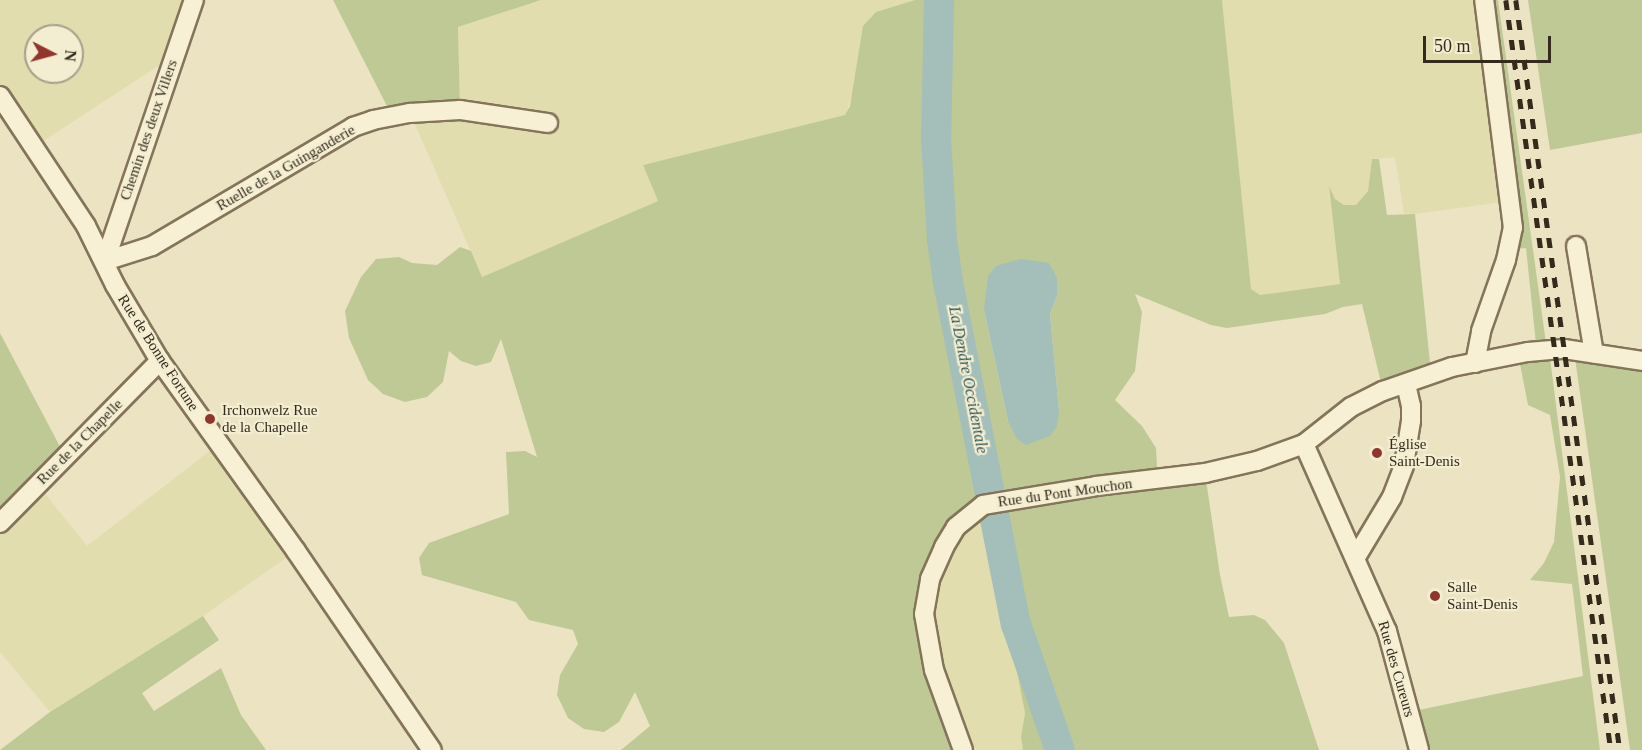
<!DOCTYPE html>
<meta charset="utf-8">
<style>
body{margin:0}
#map{position:relative;width:1642px;height:750px;overflow:hidden;background:#ece3c2;font-family:"Times New Roman",serif}
div>[style]{position:absolute}
[style*='--x']{left:calc(var(--x)*1px);top:calc(var(--y)*1px);width:calc(var(--w)*1px);rotate:calc(var(--a)*1deg)}
.farmland>*{inset:0;background:#e1ddaf}
.green>*{inset:0;background:#bec996}
.water>*{inset:0;background:#a4beb9}
.river>*{height:30px;margin:-15px;padding:0 15px;transform-origin:15px;border-radius:15px;background:#a4beb9}
.roads{filter:drop-shadow(2px 0 #84745a) drop-shadow(-2px 0 #84745a) drop-shadow(0 2px #84745a) drop-shadow(0 -2px #84745a)}
.minor>*{height:18px;margin:-9px;padding:0 9px;transform-origin:9px;border-radius:9px;background:#f7f0d4}
.rail>*{height:4.5px;margin-top:-2.25px;transform-origin:0;background:repeating-linear-gradient(90deg,#352b1d 0 10px,transparent 0 20px)}
.dots>*{width:16px;height:16px;translate:-50% -50%;box-sizing:border-box;border:3px solid #f3edd1;border-radius:50%}
span{translate:-50% -50%;white-space:nowrap;text-align:center;line-height:1.15;-webkit-text-stroke:4.5px #f3edd1;paint-order:stroke}
.street-label{font-size:15px;color:#352b1d}
.poi-label{font-size:15px;color:#352b1d}
.left{translate:0 -50%;text-align:left}
.water-label{font-size:16px;color:#2d5354;font-style:italic}
.north{position:absolute;left:24px;top:24px;width:60px;height:60px;box-sizing:border-box;background:#f3edd1;border:2px solid #a79f89;border-radius:50%;rotate:96deg;font-size:16px;font-weight:700;line-height:24px;text-align:center;color:#352b1d}
.north::after{content:'';display:block;margin:auto;width:21px;height:27px;background:#91352d;clip-path:polygon(50% 0,100% 100%,50% 72%,0 100%)}
.scale{position:absolute;left:1423px;top:36px;width:128px;height:27px;box-sizing:border-box;border:3px solid #352b1d;border-top:0;padding-left:8px;font-size:18px;line-height:21px;white-space:nowrap;color:#352b1d;-webkit-text-stroke:4px #f3edd1;paint-order:stroke}
</style>
<div id="map">
<div class="farmland">
<i style="clip-path:polygon(evenodd,0 0,194px 0,175px 55px,34px 147px,0 95px,0 0,36px 36px,72px 36px,72px 72px,36px 72px,36px 36px)"></i>
<i style="clip-path:polygon(541px 0,915px 0,876px 12px,846px 115px,643px 165px,658px 201px,482px 277px,410px 113px,460px 110px,458px 27px)"></i>
<i style="clip-path:polygon(1222px 0,1484px 0,1509px 201px,1415px 214px,1404px 213px,1395px 157px,1372px 159px,1368px 191px,1356px 205px,1344px 205px,1335px 199px,1329px 189px,1340px 284px,1260px 295px,1251px 289px)"></i>
<i style="clip-path:polygon(220px 443px,296px 551px,203px 616px,50px 712px,0 652px,0 523px,38px 485px,87px 546px)"></i>
<i style="clip-path:polygon(994px 503px,1016px 624px,1026px 654px,1017px 672px,1025px 713px,1021px 736px,1023px 750px,963px 750px,934px 670px,926px 597px,968px 515px)"></i>
</div>
<div class="green">
<i style="clip-path:polygon(333px 0,541px 0,458px 27px,460px 110px,392px 116px)"></i>
<i style="clip-path:polygon(evenodd,915px 0,1222px 0,1251px 289px,1260px 295px,1340px 284px,1329px 186px,1335px 199px,1344px 205px,1356px 205px,1368px 191px,1372px 159px,1379px 159px,1387px 215px,1415px 214px,1431px 373px,1383px 391px,1362px 304px,1343px 307px,1325px 314px,1227px 328px,1211px 325px,1135px 294px,1142px 312px,1135px 371px,1115px 400px,1142px 426px,1156px 448px,1157px 466px,1152px 481px,1205px 473px,1220px 575px,1229px 617px,1254px 615px,1265px 620px,1284px 643px,1319px 750px,1023px 750px,1021px 737px,1025px 713px,1017px 672px,1026px 654px,1016px 624px,994px 503px,964px 511px,924px 614px,963px 750px,621px 750px,650px 726px,635px 692px,619px 722px,604px 732px,584px 729px,568px 718px,557px 695px,560px 675px,578px 644px,573px 630px,529px 620px,516px 602px,422px 575px,419px 558px,429px 543px,509px 514px,506px 452px,525px 451px,537px 457px,501px 339px,491px 362px,476px 366px,461px 361px,449px 351px,443px 382px,427px 397px,405px 402px,383px 394px,368px 380px,349px 338px,345px 311px,361px 277px,376px 259px,399px 257px,412px 263px,437px 265px,460px 247px,471px 251px,482px 277px,658px 201px,643px 165px,845px 115px,850px 106px,863px 26px,876px 12px,915px 0,1057px 295px,1050px 314px,1059px 410px,1008px 421px,984px 310px,1057px 295px)"></i>
<i style="clip-path:polygon(1484px 0,1498px 0,1546px 343px,1536px 344px,1526px 248px,1513px 249px)"></i>
<i style="clip-path:polygon(1528px 0,1642px 0,1642px 133px,1550px 150px)"></i>
<i style="clip-path:polygon(0 333px,66px 458px,0 523px)"></i>
<i style="clip-path:polygon(1518px 354px,1550px 358px,1600px 750px,1419px 750px,1409px 712px,1583px 676px,1572px 584px,1530px 580px,1544px 563px,1554px 542px,1560px 477px,1550px 415px,1528px 405px)"></i>
<i style="clip-path:polygon(1575px 358px,1642px 361px,1642px 750px,1630px 750px)"></i>
<i style="clip-path:polygon(203px 616px,219px 640px,142px 693px,154px 711px,221px 668px,241px 715px,266px 750px,0 750px,50px 712px)"></i>
</div>
<div class="water">
<i style="clip-path:polygon(1021px 259px,1049px 263px,1057px 278px,1057px 295px,1050px 314px,1059px 410px,1057px 426px,1050px 436px,1026px 445px,1017px 439px,1008px 421px,984px 310px,988px 276px,996px 266px)"></i>
</div>
<div class="river">
<i style="--x:939;--y:0;--w:138;--a:91.2"></i>
<i style="--x:936;--y:138;--w:102;--a:86.6"></i>
<i style="--x:942;--y:240;--w:42;--a:81.9"></i>
<i style="--x:948;--y:282;--w:349;--a:78.8"></i>
<i style="--x:1016;--y:624;--w:133;--a:70.8"></i>
</div>
<div class="roads">
<div class="minor">
<i style="--x:0;--y:96;--w:156;--a:56.5"></i>
<i style="--x:86;--y:226;--w:66;--a:63.8"></i>
<i style="--x:115;--y:285;--w:88;--a:59.4"></i>
<i style="--x:160;--y:361;--w:234;--a:54.4"></i>
<i style="--x:296;--y:551;--w:241;--a:55.7"></i>
<i style="--x:1576;--y:246;--w:109;--a:80.5"></i>
<i style="--x:105;--y:261;--w:49;--a:-17.7"></i>
<i style="--x:152;--y:246;--w:234;--a:-30.6"></i>
<i style="--x:353;--y:127;--w:21;--a:-19"></i>
<i style="--x:373;--y:120;--w:38;--a:-11"></i>
<i style="--x:410;--y:113;--w:50;--a:-3.4"></i>
<i style="--x:460;--y:110;--w:89;--a:8.4"></i>
<i style="--x:105;--y:261;--w:276;--a:-71.2"></i>
<i style="--x:1475;--y:363;--w:33;--a:-79"></i>
<i style="--x:1481;--y:331;--w:75;--a:-70.6"></i>
<i style="--x:1506;--y:260;--w:33;--a:-78"></i>
<i style="--x:1513;--y:228;--w:230;--a:-97.2"></i>
<i style="--x:1304;--y:444;--w:205;--a:66.1"></i>
<i style="--x:1387;--y:631;--w:123;--a:74.9"></i>
<i style="--x:0;--y:523;--w:228;--a:-45.4"></i>
<i style="--x:1356;--y:557;--w:70;--a:-59"></i>
<i style="--x:1392;--y:497;--w:34;--a:-69"></i>
<i style="--x:1404;--y:465;--w:45;--a:-81"></i>
<i style="--x:1411;--y:421;--w:15;--a:-90"></i>
<i style="--x:1411;--y:406;--w:23;--a:-103"></i>
<i style="--x:963;--y:750;--w:85;--a:-109.9"></i>
<i style="--x:934;--y:670;--w:57;--a:-100.1"></i>
<i style="--x:924;--y:614;--w:36;--a:-80"></i>
<i style="--x:930;--y:579;--w:35;--a:-66"></i>
<i style="--x:944;--y:547;--w:23;--a:-59"></i>
<i style="--x:956;--y:527;--w:35;--a:-39"></i>
<i style="--x:983;--y:505;--w:115;--a:-9.5"></i>
<i style="--x:1096;--y:486;--w:110;--a:-6.8"></i>
<i style="--x:1205;--y:473;--w:53;--a:-13"></i>
<i style="--x:1257;--y:461;--w:50;--a:-19.9"></i>
<i style="--x:1304;--y:444;--w:60;--a:-38.2"></i>
<i style="--x:1351;--y:407;--w:36;--a:-27"></i>
<i style="--x:1383;--y:391;--w:73;--a:-19.2"></i>
<i style="--x:1452;--y:367;--w:77;--a:-11.2"></i>
<i style="--x:1528;--y:352;--w:36;--a:-5"></i>
<i style="--x:1564;--y:349;--w:79;--a:8.7"></i>
</div>
</div>
<div class="rail">
<i style="--x:1506;--y:0;--w:757;--a:82.03"></i>
<i style="--x:1516;--y:0;--w:757;--a:82.11"></i>
</div>
<div class="dots">
<i style="left:210px;top:419px;background:#91352d"></i>
<i style="left:1377px;top:453px;background:#91352d"></i>
<i style="left:1435px;top:596px;background:#91352d"></i>
</div>
<div class="street-label">
<span style="left:149px;top:130px;rotate:-71deg">Chemin des deux Villers</span>
<span style="left:286px;top:168px;rotate:-30deg">Ruelle de la Guinganderie</span>
<span style="left:158px;top:353px;rotate:57deg">Rue de Bonne Fortune</span>
<span style="left:80px;top:442px;rotate:-45deg">Rue de la Chapelle</span>
<span style="left:1065px;top:493px;rotate:-8deg">Rue du Pont Mouchon</span>
<span style="left:1396px;top:669px;rotate:74deg">Rue des Cureurs</span>
</div>
<div class="poi-label">
<span class="left" style="left:222px;top:419px">Irchonwelz Rue<br>de la Chapelle</span>
<span class="left" style="left:1389px;top:453px">Église<br>Saint-Denis</span>
<span class="left" style="left:1447px;top:596px">Salle<br>Saint-Denis</span>
</div>
<div class="water-label">
<span style="left:968px;top:380px;rotate:79deg">La Dendre Occidentale</span>
</div>
<div class="north">N</div>
<div class="scale">50 m</div>
</div>
